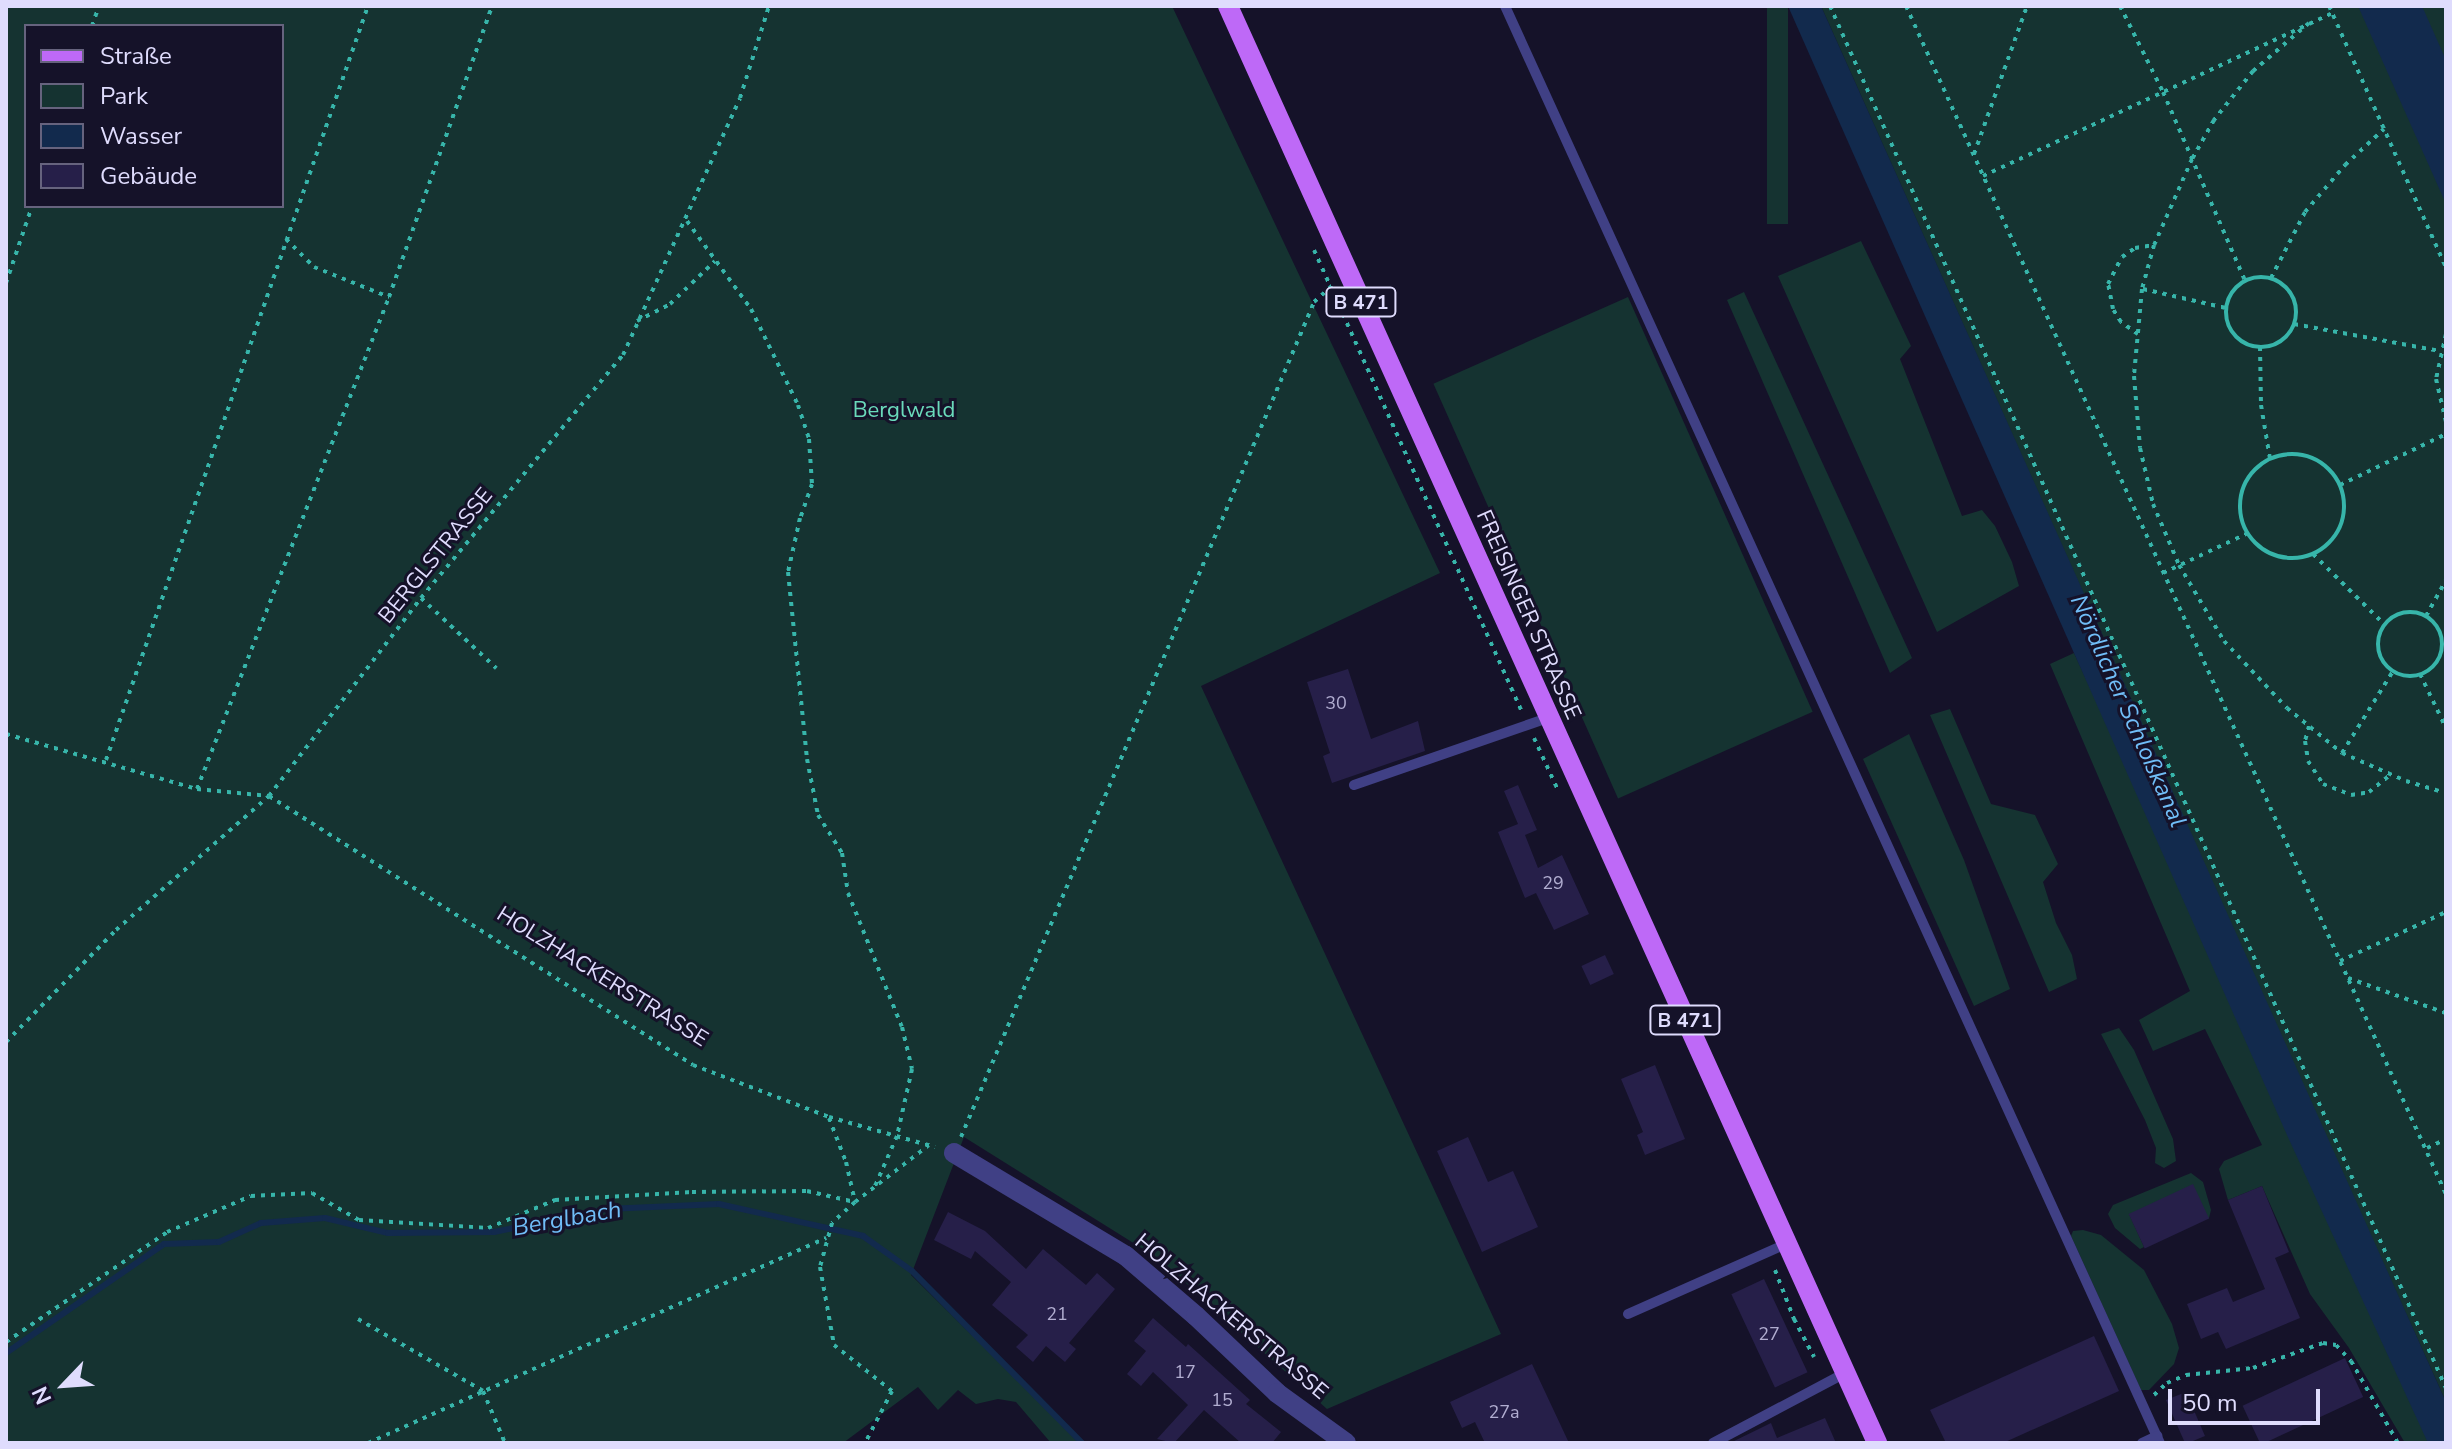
<!DOCTYPE html>
<meta charset="utf-8">
<style>
body{margin:0}
#map{position:relative;width:2452px;height:1449px;overflow:hidden;background:#151229;font-family:"Nunito Sans",sans-serif}
div>[style]{position:absolute}
[style*='--x']{left:calc(var(--x)*1px);top:calc(var(--y)*1px);width:calc(var(--w)*1px);rotate:calc(var(--a)*1deg)}
.green>*{inset:0;background:#153331;transform-origin:0 0}
.water>*{inset:0;background:#122a4d}
.stream>*{height:6px;margin:-3px;padding:0 3px;transform-origin:3px;border-radius:3px;background:#122a4d}
.building>*{inset:0;background:#261f49;transform-origin:0 0}
.path>*{height:4px;margin-top:-2px;transform-origin:0;background:repeating-linear-gradient(90deg,#37b5aa 0 4px,transparent 0 10px)}
.path>.ring{margin:-2px;padding:0;box-sizing:content-box;background:none;border:4px solid #37b5aa;border-radius:50%}
.service>*{height:10px;margin:-5px;padding:0 5px;transform-origin:5px;border-radius:5px;background:#404085}
.minor>*{height:20px;margin:-10px;padding:0 10px;transform-origin:10px;border-radius:10px;background:#404085}
.primary>*{height:20px;margin:-10px;padding:0 10px;transform-origin:10px;border-radius:10px;background:#be69f7}
span{translate:-50% -50%;white-space:nowrap;text-align:center;line-height:1.15;-webkit-text-stroke:6px #151229;paint-order:stroke}
.number-label{font-size:18px;color:#b1add0}
.number-label span{-webkit-text-stroke-width:0}
.shield-label span{padding:2px 6px;background:#151229;border:2px solid;border-radius:6px;-webkit-text-stroke-width:0}
.shield-label{font-size:20px;color:#dfdcfd;font-weight:700}
.park-label{font-size:22px;color:#6adabb}
.street-label{font-size:22px;color:#dfdcfd}
.water-label{font-size:24px;color:#70bdf7;font-style:italic}
.frame{position:absolute;inset:0;border:8px solid #dfdcfd;pointer-events:none}
.legend{position:absolute;left:24px;top:24px;width:260px;height:184px;box-sizing:border-box;background:#151229;border:2px solid #66637e;margin:0;padding:10px 14px;list-style:none;font-size:24px;color:#dfdcfd}
.legend li{display:flex;align-items:center;gap:16px;height:40px}
.legend b{width:40px;border:2px solid #66637e}
.north{position:absolute;left:24px;top:1345px;width:80px;height:80px;-webkit-text-stroke:6px #151229;paint-order:stroke;rotate:245deg;font-size:22px;font-weight:700;line-height:32px;text-align:center;color:#dfdcfd}
.north::after{content:'';display:block;margin:auto;width:28px;height:36px;background:#dfdcfd;clip-path:polygon(50% 0,100% 100%,50% 72%,0 100%)}
.scale{position:absolute;left:2168px;top:1389px;width:152px;height:36px;box-sizing:border-box;border:4px solid #dfdcfd;border-top:0;padding-left:10px;font-size:24px;line-height:28px;white-space:nowrap;color:#dfdcfd;-webkit-text-stroke:6px #151229;paint-order:stroke}
</style>
<div id="map">
<div class="green">
<i style="clip-path:polygon(evenodd,6px 6px,1172px 6px,1440px 573px,1201px 686px,1501px 1334px,1327px 1409px,1159px 1259px,964px 1137px,911px 1275px,1081px 1443px,1051px 1443px,1016px 1402px,998px 1399px,976px 1404px,958px 1390px,938px 1410px,918px 1387px,843px 1443px,6px 1443px,6px 6px,26px 26px,282px 26px,282px 206px,26px 206px,26px 26px)"></i>
<i style="left:1767px;top:6px;width:21px;height:218px"></i>
<i style="clip-path:polygon(1821px 6px,2446px 6px,2446px 1402px,2319px 1121px)"></i>
<i style="clip-path:polygon(1861px 241px,1911px 346px,1900px 359px,1962px 516px,1982px 510px,1995px 526px,2012px 562px,2019px 586px,1937px 632px,1778px 276px)"></i>
<i style="clip-path:polygon(1744px 292px,1912px 658px,1890px 673px,1727px 300px)"></i>
<i style="left:1628px;top:297px;width:454px;height:213px;rotate:66deg"></i>
<i style="clip-path:polygon(2074px 653px,2436px 1443px,2405px 1443px,2349px 1348px,2310px 1294px,2262px 1186px,2228px 1200px,2219px 1169px,2224px 1161px,2262px 1145px,2205px 1029px,2153px 1051px,2139px 1020px,2190px 991px,2050px 664px)"></i>
<i style="clip-path:polygon(1950px 709px,1991px 804px,2035px 815px,2058px 864px,2043px 882px,2056px 923px,2072px 955px,2077px 979px,2049px 992px,1930px 715px)"></i>
<i style="clip-path:polygon(1909px 734px,1964px 860px,2010px 989px,1974px 1006px,1863px 759px)"></i>
<i style="clip-path:polygon(2119px 1028px,2134px 1050px,2173px 1139px,2176px 1161px,2164px 1168px,2155px 1163px,2156px 1148px,2145px 1120px,2101px 1034px)"></i>
<i style="clip-path:polygon(2191px 1173px,2203px 1182px,2211px 1210px,2209px 1218px,2129px 1214px,2144px 1247px,2140px 1249px,2115px 1228px,2108px 1214px,2113px 1205px)"></i>
<i style="clip-path:polygon(2083px 1230px,2101px 1235px,2144px 1270px,2172px 1324px,2179px 1348px,2174px 1364px,2149px 1390px,2141px 1390px,2071px 1236px,2073px 1231px)"></i>
</div>
<div class="water">
<i style="clip-path:polygon(1788px 6px,1821px 6px,2446px 1402px,2446px 1443px,2428px 1443px,2287px 1135px)"></i>
<i style="clip-path:polygon(2358px 6px,2422px 6px,2446px 60px,2446px 204px)"></i>
</div>
<div class="stream">
<i style="--x:6;--y:1353;--w:192;--a:-34.6"></i>
<i style="--x:164;--y:1244;--w:55;--a:-2.1"></i>
<i style="--x:219;--y:1242;--w:46;--a:-24.3"></i>
<i style="--x:261;--y:1223;--w:64;--a:-4.5"></i>
<i style="--x:325;--y:1218;--w:65;--a:13.4"></i>
<i style="--x:388;--y:1233;--w:106;--a:-0.5"></i>
<i style="--x:494;--y:1232;--w:115;--a:-11.5"></i>
<i style="--x:607;--y:1209;--w:112;--a:-2.6"></i>
<i style="--x:719;--y:1204;--w:148;--a:12.5"></i>
<i style="--x:863;--y:1236;--w:60;--a:35.5"></i>
<i style="--x:912;--y:1271;--w:242;--a:45.3"></i>
</div>
<div class="building">
<i style="clip-path:polygon(1348px 669px,1371px 739px,1418px 721px,1425px 751px,1332px 783px,1323px 756px,1330px 753px,1307px 682px)"></i>
<i style="clip-path:polygon(1518px 785px,1537px 830px,1525px 835px,1538px 868px,1562px 855px,1589px 914px,1554px 930px,1536px 893px,1525px 898px,1498px 832px,1518px 824px,1504px 791px)"></i>
<i style="left:1605px;top:955px;width:21px;height:26px;rotate:65deg"></i>
<i style="clip-path:polygon(1655px 1065px,1685px 1139px,1645px 1155px,1637px 1135px,1643px 1132px,1621px 1079px)"></i>
<i style="clip-path:polygon(1468px 1137px,1488px 1182px,1513px 1171px,1538px 1227px,1482px 1252px,1437px 1151px)"></i>
<i style="left:2193px;top:1184px;width:38px;height:71px;rotate:65deg"></i>
<i style="clip-path:polygon(2262px 1186px,2289px 1252px,2275px 1258px,2300px 1318px,2226px 1349px,2218px 1332px,2201px 1339px,2187px 1304px,2227px 1288px,2233px 1302px,2265px 1289px,2228px 1200px)"></i>
<i style="clip-path:polygon(948px 1212px,985px 1231px,1026px 1269px,1043px 1249px,1086px 1285px,1097px 1273px,1115px 1289px,1069px 1343px,1076px 1349px,1065px 1362px,1046px 1346px,1033px 1362px,1016px 1347px,1028px 1335px,992px 1305px,1011px 1282px,975px 1251px,971px 1259px,934px 1240px)"></i>
<i style="left:1764px;top:1279px;width:103px;height:36px;rotate:65deg"></i>
<i style="clip-path:polygon(1153px 1318px,1186px 1347px,1188px 1344px,1250px 1400px,1246px 1404px,1281px 1432px,1272px 1443px,1241px 1443px,1204px 1410px,1174px 1443px,1157px 1439px,1188px 1405px,1153px 1372px,1141px 1386px,1127px 1374px,1146px 1351px,1134px 1341px)"></i>
<i style="clip-path:polygon(2094px 1336px,2119px 1391px,2003px 1443px,1946px 1443px,1930px 1410px)"></i>
<i style="left:2345px;top:1358px;width:43px;height:113px;rotate:65deg"></i>
<i style="clip-path:polygon(1532px 1364px,1569px 1443px,1485px 1443px,1475px 1422px,1462px 1428px,1450px 1402px)"></i>
<i style="clip-path:polygon(2186px 1392px,2205px 1436px,2188px 1443px,2185px 1443px,2166px 1400px)"></i>
<i style="clip-path:polygon(1825px 1418px,1836px 1443px,1730px 1443px,1771px 1423px,1777px 1438px)"></i>
</div>
<div class="path">
<i style="--x:1830;--y:6;--w:1513;--a:65.98"></i>
<i style="--x:1906;--y:6;--w:1305;--a:65.56"></i>
<i style="--x:2120;--y:6;--w:96;--a:63.4"></i>
<i style="--x:2163;--y:92;--w:206;--a:66.5"></i>
<i style="--x:2329;--y:6;--w:287;--a:65.9"></i>
<i style="--x:2309;--y:23;--w:74;--a:139.4"></i>
<i style="--x:2253;--y:71;--w:63;--a:128.5"></i>
<i style="--x:2214;--y:120;--w:45;--a:119.4"></i>
<i style="--x:2192;--y:159;--w:94;--a:113.8"></i>
<i style="--x:2154;--y:245;--w:46;--a:105.3"></i>
<i style="--x:2142;--y:289;--w:87;--a:95.3"></i>
<i style="--x:2134;--y:376;--w:72;--a:85.2"></i>
<i style="--x:2140;--y:448;--w:57;--a:76.9"></i>
<i style="--x:2153;--y:504;--w:66;--a:66.9"></i>
<i style="--x:2179;--y:565;--w:88;--a:59.4"></i>
<i style="--x:2224;--y:641;--w:92;--a:46.8"></i>
<i style="--x:2287;--y:708;--w:71;--a:39.3"></i>
<i style="--x:2342;--y:753;--w:70;--a:23.6"></i>
<i style="--x:2406;--y:781;--w:42;--a:16.7"></i>
<i style="--x:92;--y:26;--w:21;--a:-71"></i>
<i style="--x:1974;--y:154;--w:157;--a:-70.3"></i>
<i style="--x:1983;--y:176;--w:385;--a:-25"></i>
<i style="--x:687;--y:221;--w:109;--a:54"></i>
<i style="--x:751;--y:309;--w:107;--a:63.9"></i>
<i style="--x:798;--y:405;--w:36;--a:72"></i>
<i style="--x:809;--y:439;--w:45;--a:86.2"></i>
<i style="--x:812;--y:484;--w:36;--a:109"></i>
<i style="--x:800;--y:518;--w:55;--a:102.5"></i>
<i style="--x:788;--y:572;--w:188;--a:84.2"></i>
<i style="--x:807;--y:759;--w:57;--a:78.9"></i>
<i style="--x:818;--y:815;--w:45;--a:57.7"></i>
<i style="--x:842;--y:853;--w:40;--a:81.5"></i>
<i style="--x:848;--y:893;--w:144;--a:68.1"></i>
<i style="--x:902;--y:1027;--w:43;--a:76.6"></i>
<i style="--x:912;--y:1069;--w:69;--a:102.6"></i>
<i style="--x:897;--y:1136;--w:55;--a:113.7"></i>
<i style="--x:286;--y:239;--w:40;--a:45"></i>
<i style="--x:314;--y:267;--w:81;--a:21.8"></i>
<i style="--x:1314;--y:250;--w:507;--a:65.76"></i>
<i class="ring" style="left:2226px;top:277px;width:66px;height:66px"></i>
<i style="--x:2271;--y:278;--w:74;--a:-62.7"></i>
<i style="--x:2305;--y:212;--w:62;--a:-49.6"></i>
<i style="--x:2345;--y:165;--w:53;--a:-42.7"></i>
<i style="--x:6;--y:283;--w:81;--a:-71.3"></i>
<i style="--x:2143;--y:289;--w:85;--a:12.9"></i>
<i style="--x:637;--y:321;--w:37;--a:-27"></i>
<i style="--x:670;--y:304;--w:62;--a:-43.7"></i>
<i style="--x:2294;--y:324;--w:147;--a:10.5"></i>
<i style="--x:2138;--y:334;--w:21;--a:-145"></i>
<i style="--x:2121;--y:322;--w:15;--a:-122"></i>
<i style="--x:2113;--y:309;--w:25;--a:-101"></i>
<i style="--x:2108;--y:284;--w:30;--a:-63"></i>
<i style="--x:2122;--y:257;--w:16;--a:-35"></i>
<i style="--x:2135;--y:248;--w:19;--a:-9"></i>
<i style="--x:2446;--y:334;--w:46;--a:102.5"></i>
<i style="--x:2436;--y:379;--w:44;--a:76.9"></i>
<i style="--x:2260;--y:347;--w:58;--a:89"></i>
<i style="--x:2261;--y:405;--w:55;--a:80.5"></i>
<i class="ring" style="left:2240px;top:454px;width:100px;height:100px"></i>
<i style="--x:2340;--y:485;--w:118;--a:-25.7"></i>
<i style="--x:2313;--y:554;--w:100;--a:44.6"></i>
<i style="--x:2163;--y:573;--w:94;--a:-25.2"></i>
<i style="--x:421;--y:598;--w:103;--a:43"></i>
<i class="ring" style="left:2378px;top:612px;width:60px;height:60px"></i>
<i style="--x:2426;--y:616;--w:41;--a:-60.9"></i>
<i style="--x:2420;--y:674;--w:60;--a:64.3"></i>
<i style="--x:2309;--y:726;--w:16;--a:105"></i>
<i style="--x:2305;--y:741;--w:20;--a:81"></i>
<i style="--x:2308;--y:761;--w:27;--a:57"></i>
<i style="--x:2323;--y:784;--w:30;--a:21"></i>
<i style="--x:2351;--y:795;--w:18;--a:-9"></i>
<i style="--x:2369;--y:792;--w:28;--a:-39"></i>
<i style="--x:6;--y:734;--w:199;--a:16.1"></i>
<i style="--x:197;--y:789;--w:72;--a:5.6"></i>
<i style="--x:269;--y:796;--w:502;--a:32.39"></i>
<i style="--x:693;--y:1065;--w:146;--a:20.9"></i>
<i style="--x:829;--y:1117;--w:110;--a:15.8"></i>
<i style="--x:1534;--y:738;--w:55;--a:65.3"></i>
<i style="--x:2342;--y:753;--w:97;--a:-58.1"></i>
<i style="--x:106;--y:760;--w:798;--a:-70.84"></i>
<i style="--x:197;--y:789;--w:528;--a:-68.68"></i>
<i style="--x:389;--y:297;--w:309;--a:-70.5"></i>
<i style="--x:2340;--y:961;--w:117;--a:-24.8"></i>
<i style="--x:2348;--y:978;--w:104;--a:19.7"></i>
<i style="--x:6;--y:1042;--w:157;--a:-45.5"></i>
<i style="--x:116;--y:930;--w:203;--a:-41.2"></i>
<i style="--x:269;--y:796;--w:250;--a:-52.5"></i>
<i style="--x:421;--y:598;--w:316;--a:-50.3"></i>
<i style="--x:623;--y:355;--w:282;--a:-65.5"></i>
<i style="--x:740;--y:98;--w:96;--a:-72.5"></i>
<i style="--x:829;--y:1118;--w:47;--a:68.9"></i>
<i style="--x:846;--y:1162;--w:41;--a:77.3"></i>
<i style="--x:855;--y:1202;--w:31;--a:138"></i>
<i style="--x:832;--y:1223;--w:46;--a:105.3"></i>
<i style="--x:820;--y:1267;--w:79;--a:79.8"></i>
<i style="--x:834;--y:1345;--w:74;--a:38.4"></i>
<i style="--x:892;--y:1391;--w:59;--a:117.4"></i>
<i style="--x:961;--y:1137;--w:907;--a:-67.08"></i>
<i style="--x:1314;--y:302;--w:28;--a:-42"></i>
<i style="--x:2427;--y:1148;--w:21;--a:-25"></i>
<i style="--x:1775;--y:1270;--w:53;--a:68.8"></i>
<i style="--x:1794;--y:1319;--w:43;--a:62.2"></i>
<i style="--x:358;--y:1319;--w:144;--a:29.9"></i>
<i style="--x:483;--y:1391;--w:56;--a:67.1"></i>
<i style="--x:6;--y:1342;--w:195;--a:-34.3"></i>
<i style="--x:167;--y:1232;--w:91;--a:-23.2"></i>
<i style="--x:251;--y:1196;--w:61;--a:-2.8"></i>
<i style="--x:312;--y:1193;--w:54;--a:29.9"></i>
<i style="--x:359;--y:1220;--w:129;--a:3.5"></i>
<i style="--x:488;--y:1228;--w:73;--a:-22.7"></i>
<i style="--x:555;--y:1200;--w:137;--a:-3.3"></i>
<i style="--x:692;--y:1192;--w:115;--a:-0.5"></i>
<i style="--x:807;--y:1191;--w:49;--a:12.9"></i>
<i style="--x:855;--y:1202;--w:93;--a:-37.6"></i>
<i style="--x:2154;--y:1395;--w:18;--a:-43"></i>
<i style="--x:2167;--y:1383;--w:21;--a:-23"></i>
<i style="--x:2186;--y:1375;--w:67;--a:-6"></i>
<i style="--x:2253;--y:1368;--w:74;--a:-19.7"></i>
<i style="--x:2323;--y:1343;--w:13;--a:9"></i>
<i style="--x:2336;--y:1345;--w:22;--a:47"></i>
<i style="--x:2351;--y:1361;--w:95;--a:60.2"></i>
<i style="--x:368;--y:1443;--w:502;--a:-24.11"></i>
</div>
<div class="service">
<i style="--x:1505;--y:6;--w:1579;--a:65.5"></i>
<i style="--x:1354;--y:785;--w:205;--a:-19.1"></i>
<i style="--x:1628;--y:1314;--w:173;--a:-23.9"></i>
<i style="--x:1713;--y:1443;--w:149;--a:-27.9"></i>
<i style="--x:2142;--y:1443;--w:17;--a:-25"></i>
</div>
<div class="minor">
<i style="--x:954;--y:1153;--w:200;--a:30.9"></i>
<i style="--x:1126;--y:1256;--w:92;--a:40.6"></i>
<i style="--x:1196;--y:1316;--w:112;--a:43.5"></i>
<i style="--x:1277;--y:1393;--w:85;--a:35.9"></i>
</div>
<div class="primary">
<i style="--x:1228;--y:6;--w:1577;--a:65.69"></i>
</div>
<div class="number-label">
<span style="left:1336px;top:703px">30</span>
<span style="left:1553px;top:883px">29</span>
<span style="left:1057px;top:1314px">21</span>
<span style="left:1769px;top:1334px">27</span>
<span style="left:1185px;top:1372px">17</span>
<span style="left:1222px;top:1400px">15</span>
<span style="left:1504px;top:1412px">27a</span>
</div>
<div class="shield-label">
<span style="left:1361px;top:302px">B 471</span>
<span style="left:1685px;top:1020px">B 471</span>
</div>
<div class="park-label">
<span style="left:904px;top:411px">Berglwald</span>
</div>
<div class="street-label">
<span style="left:436px;top:556px;rotate:-51deg">BERGLSTRASSE</span>
<span style="left:1528px;top:615px;rotate:66deg">FREISINGER STRASSE</span>
<span style="left:602px;top:977px;rotate:32deg">HOLZHACKERSTRASSE</span>
<span style="left:1231px;top:1317px;rotate:40deg">HOLZHACKERSTRASSE</span>
</div>
<div class="water-label">
<span style="left:2128px;top:711px;rotate:66deg">Nördlicher Schloßkanal</span>
<span style="left:567px;top:1219px;rotate:-10deg">Berglbach</span>
</div>
<div class="frame"></div>
<ul class="legend">
<li><b style="height:10px;background:#be69f7"></b>Straße</li>
<li><b style="height:22px;background:#153331"></b>Park</li>
<li><b style="height:22px;background:#122a4d"></b>Wasser</li>
<li><b style="height:22px;background:#261f49"></b>Gebäude</li>
</ul>
<div class="north">N</div>
<div class="scale">50 m</div>
</div>
